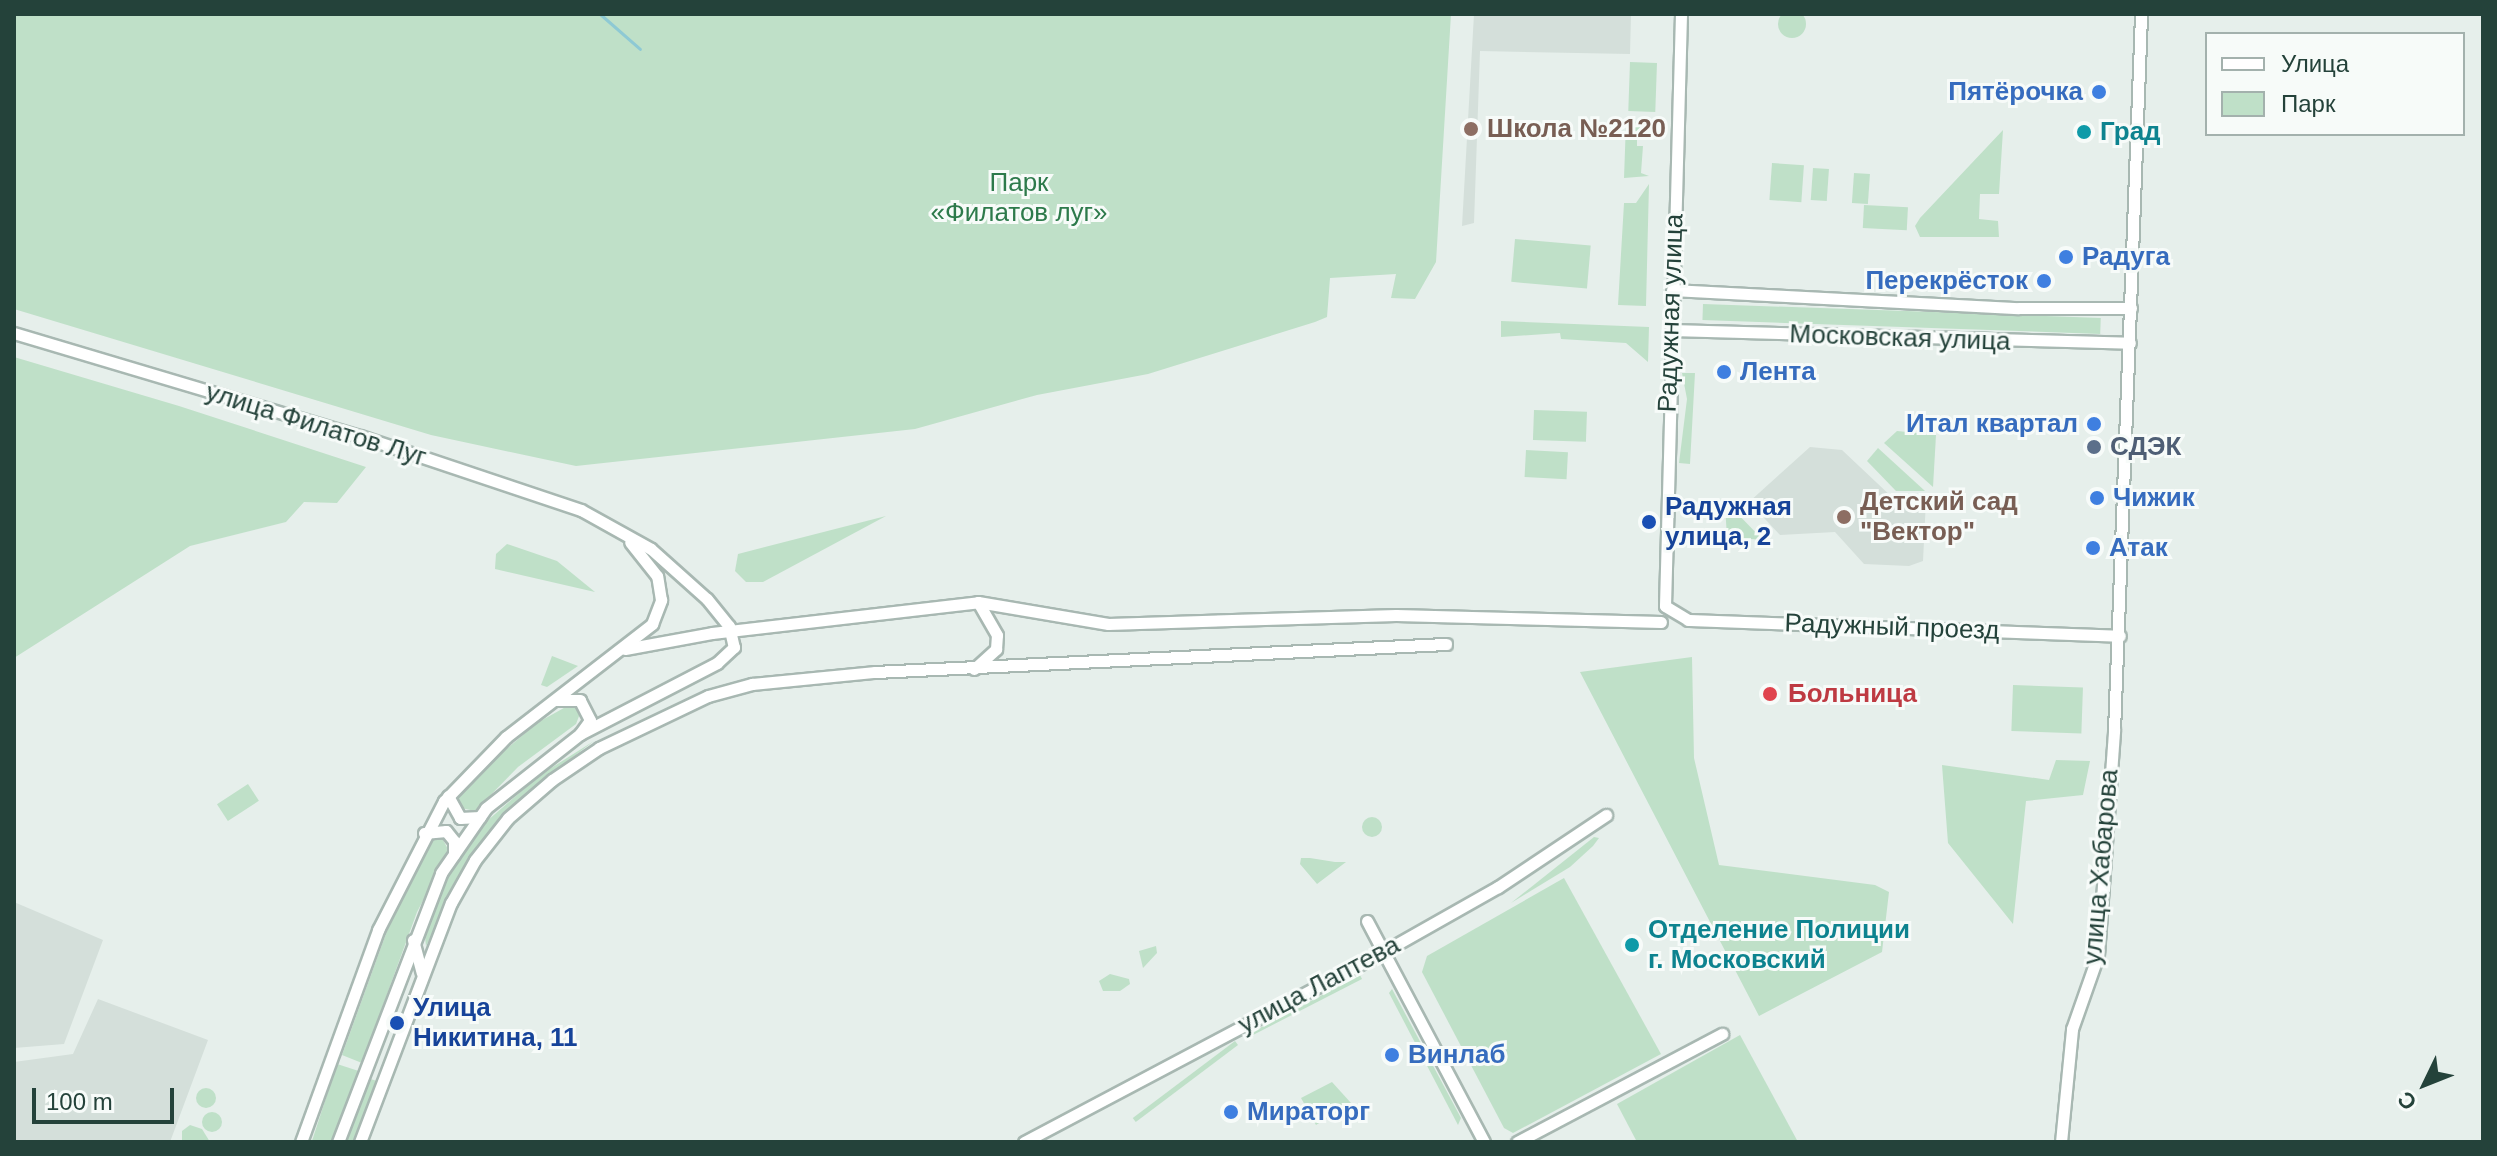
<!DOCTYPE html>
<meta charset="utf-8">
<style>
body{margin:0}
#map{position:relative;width:2497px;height:1156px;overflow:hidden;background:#e6efeb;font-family:Arial,sans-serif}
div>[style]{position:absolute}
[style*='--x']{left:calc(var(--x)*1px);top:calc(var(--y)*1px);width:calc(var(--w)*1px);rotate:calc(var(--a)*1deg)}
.built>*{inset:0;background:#d4dfda}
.green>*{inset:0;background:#bfe0c8;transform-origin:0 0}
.round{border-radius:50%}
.stream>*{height:3px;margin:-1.5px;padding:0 1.5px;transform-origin:1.5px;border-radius:1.5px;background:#8ec9d4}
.roads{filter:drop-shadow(2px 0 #a8b8b2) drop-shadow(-2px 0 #a8b8b2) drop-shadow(0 2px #a8b8b2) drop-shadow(0 -2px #a8b8b2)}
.minor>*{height:11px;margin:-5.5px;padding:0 5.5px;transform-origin:5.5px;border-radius:5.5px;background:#fff}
.dots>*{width:22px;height:22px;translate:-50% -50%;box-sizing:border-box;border:4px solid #f7fbf9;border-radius:50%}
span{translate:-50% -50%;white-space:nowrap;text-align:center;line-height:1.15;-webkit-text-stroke:6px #f7fbf9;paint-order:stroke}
.shop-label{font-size:26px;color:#366cbe;font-weight:700}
.right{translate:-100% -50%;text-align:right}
.left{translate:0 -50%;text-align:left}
.education-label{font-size:26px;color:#785e54;font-weight:700}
.culture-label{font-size:26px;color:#0d838f;font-weight:700}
.park-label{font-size:26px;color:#2d7a4b}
.street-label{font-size:26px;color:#24423a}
.service-label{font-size:26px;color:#4e5e75;font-weight:700}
.transit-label{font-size:26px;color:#164399;font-weight:700}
.health-label{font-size:26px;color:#be3a42;font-weight:700}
.frame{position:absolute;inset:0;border:16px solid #24423a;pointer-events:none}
.legend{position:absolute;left:2205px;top:32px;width:260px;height:104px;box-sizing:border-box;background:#f7fbf9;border:2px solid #a3b1ad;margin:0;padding:10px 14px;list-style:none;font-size:24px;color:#24423a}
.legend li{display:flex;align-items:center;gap:16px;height:40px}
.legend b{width:40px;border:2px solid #a3b1ad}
.north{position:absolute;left:2385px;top:1044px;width:80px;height:80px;-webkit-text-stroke:6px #f7fbf9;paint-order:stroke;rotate:227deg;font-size:22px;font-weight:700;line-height:32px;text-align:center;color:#24423a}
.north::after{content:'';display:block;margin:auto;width:28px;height:36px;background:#24423a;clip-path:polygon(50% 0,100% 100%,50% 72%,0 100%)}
.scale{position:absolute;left:32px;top:1088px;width:142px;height:36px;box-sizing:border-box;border:4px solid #24423a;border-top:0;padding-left:10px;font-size:24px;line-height:28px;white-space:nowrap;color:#24423a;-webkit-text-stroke:6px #f7fbf9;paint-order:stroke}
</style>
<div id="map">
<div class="built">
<i style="clip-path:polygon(1474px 14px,1631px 14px,1630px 54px,1480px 51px,1474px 223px,1462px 226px)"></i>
<i style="clip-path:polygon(1810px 447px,1842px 450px,1894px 499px,1926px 500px,1923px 561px,1909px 566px,1864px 564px,1835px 532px,1780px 535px,1749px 502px)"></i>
<i style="clip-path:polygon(14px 902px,103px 940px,64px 1044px,14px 1048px)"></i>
<i style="clip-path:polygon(98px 999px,208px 1040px,170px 1142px,14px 1142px,14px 1062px,73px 1054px)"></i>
</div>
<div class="green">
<i class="round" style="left:1778px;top:10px;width:28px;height:28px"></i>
<i style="clip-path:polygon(14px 14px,1451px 14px,1436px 262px,1415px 299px,1391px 298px,1396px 274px,1330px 278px,1327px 317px,1315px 322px,1148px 374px,1037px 395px,915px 429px,576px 466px,431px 435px,14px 309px)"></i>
<i style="left:1630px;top:62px;width:27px;height:49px;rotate:2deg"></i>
<i style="clip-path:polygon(1653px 121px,1652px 137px,1637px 137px,1637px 146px,1643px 146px,1641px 173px,1649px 176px,1624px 178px,1626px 122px)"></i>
<i style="clip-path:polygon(2003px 130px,1999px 194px,1980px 194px,1979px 219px,1998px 221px,1999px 237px,1920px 237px,1915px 226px,1920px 218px)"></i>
<i style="left:1772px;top:163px;width:32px;height:37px;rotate:4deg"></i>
<i style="left:1813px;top:168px;width:16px;height:32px;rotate:4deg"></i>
<i style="left:1854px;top:173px;width:16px;height:30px;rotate:4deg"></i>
<i style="clip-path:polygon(1649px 184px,1646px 306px,1618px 305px,1624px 203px,1636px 203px)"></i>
<i style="left:1864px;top:205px;width:44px;height:23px;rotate:3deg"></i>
<i style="left:1515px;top:239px;width:76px;height:43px;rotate:5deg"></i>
<i style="left:1703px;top:304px;width:398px;height:16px;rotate:2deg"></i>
<i style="clip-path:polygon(1501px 321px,1649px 327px,1648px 362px,1626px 343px,1561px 339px,1560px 333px,1501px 337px)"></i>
<i style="clip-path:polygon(14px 357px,179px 406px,366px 467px,337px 503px,304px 502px,286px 522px,190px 546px,14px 658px)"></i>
<i style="clip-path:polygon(1682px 373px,1695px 373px,1690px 464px,1679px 463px,1687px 399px)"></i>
<i style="left:1534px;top:410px;width:53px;height:30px;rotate:2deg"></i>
<i style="clip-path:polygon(1897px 431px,1936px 435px,1933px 487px,1884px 443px)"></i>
<i style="clip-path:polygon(1878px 448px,1925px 491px,1896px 491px,1867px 461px)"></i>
<i style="left:1526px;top:450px;width:42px;height:27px;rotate:3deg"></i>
<i style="clip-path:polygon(1725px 505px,1732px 508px,1763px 540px,1727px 537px)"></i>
<i style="clip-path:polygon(886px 516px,763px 582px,746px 582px,735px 571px,738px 554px)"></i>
<i style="clip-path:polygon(507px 544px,557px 561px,595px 592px,495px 569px,496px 554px)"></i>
<i style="clip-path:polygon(552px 656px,578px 666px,547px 687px,541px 685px)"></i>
<i style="clip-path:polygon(1692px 657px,1694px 758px,1719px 865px,1875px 885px,1889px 892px,1882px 952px,1759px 1016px,1580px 672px)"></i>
<i style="left:2013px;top:685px;width:70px;height:46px;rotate:2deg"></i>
<i style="clip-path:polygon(571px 704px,581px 711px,576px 724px,518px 767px,475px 811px,461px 808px,457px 798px,476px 775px,537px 723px)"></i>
<i style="clip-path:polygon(594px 741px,540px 782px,478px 846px,426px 946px,424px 929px,442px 885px,487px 821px,540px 775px)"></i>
<i style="clip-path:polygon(2056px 760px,2090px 761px,2083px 795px,2026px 801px,2013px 924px,1948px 843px,1942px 765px,2049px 780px)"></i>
<i style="left:248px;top:784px;width:20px;height:37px;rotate:57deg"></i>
<i class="round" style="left:1362px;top:817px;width:20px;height:20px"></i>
<i style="clip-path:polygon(433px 837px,442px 838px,449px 851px,417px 912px,362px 1063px,342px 1055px,395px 909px)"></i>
<i style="clip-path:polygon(1594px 837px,1599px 838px,1593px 846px,1570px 867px,1511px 903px)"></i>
<i style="clip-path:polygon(1310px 858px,1335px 862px,1346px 862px,1317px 884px,1300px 864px,1301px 858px)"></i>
<i style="clip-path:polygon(1564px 878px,1661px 1054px,1513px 1133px,1504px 1128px,1422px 972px,1427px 956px)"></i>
<i style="clip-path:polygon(1156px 946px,1157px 953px,1143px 968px,1139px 951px)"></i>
<i style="clip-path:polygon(1110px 974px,1129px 979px,1130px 984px,1120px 991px,1103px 991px,1099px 981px)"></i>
<i style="clip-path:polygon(1360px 975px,1362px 979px,1253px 1035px,1254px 1031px)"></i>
<i style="clip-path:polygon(1392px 989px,1461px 1118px,1458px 1125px,1389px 993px)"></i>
<i style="clip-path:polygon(1740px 1035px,1798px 1142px,1637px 1142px,1617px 1104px)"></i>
<i style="left:1235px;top:1041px;width:5px;height:128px;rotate:53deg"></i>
<i style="left:337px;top:1064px;width:22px;height:83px;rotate:18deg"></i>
<i style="clip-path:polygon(367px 1078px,377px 1081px,355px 1142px,345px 1142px)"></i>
<i style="clip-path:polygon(1332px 1082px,1351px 1103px,1316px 1125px,1301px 1098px)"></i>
<i class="round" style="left:196px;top:1088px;width:20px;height:20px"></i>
<i class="round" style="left:202px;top:1112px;width:20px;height:20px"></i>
<i style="clip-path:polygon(190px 1125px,202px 1129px,210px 1142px,182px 1142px,182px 1131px)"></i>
</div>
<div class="stream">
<i style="--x:600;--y:14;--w:53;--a:41.2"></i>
</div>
<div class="roads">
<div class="minor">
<i style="--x:1681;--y:14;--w:592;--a:91.55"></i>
<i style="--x:1665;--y:606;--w:27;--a:31"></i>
<i style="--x:1688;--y:620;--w:432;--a:2.1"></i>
<i style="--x:1672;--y:290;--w:347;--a:3"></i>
<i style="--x:2019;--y:308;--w:112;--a:0"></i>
<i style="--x:1671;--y:330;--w:459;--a:1.6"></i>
<i style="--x:14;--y:333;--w:361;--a:16.6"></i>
<i style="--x:360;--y:436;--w:233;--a:18.5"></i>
<i style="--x:581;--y:510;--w:80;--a:29.1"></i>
<i style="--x:651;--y:549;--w:75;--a:41.8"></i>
<i style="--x:707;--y:599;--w:35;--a:51"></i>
<i style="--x:729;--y:626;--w:22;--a:77"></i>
<i style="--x:734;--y:647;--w:23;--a:137"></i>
<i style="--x:717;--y:663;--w:154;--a:152.6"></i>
<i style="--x:625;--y:649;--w:88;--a:-10.4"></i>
<i style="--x:712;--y:633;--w:268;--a:-6.6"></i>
<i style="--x:978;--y:602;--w:132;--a:9.6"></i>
<i style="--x:1108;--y:624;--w:288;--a:-1.8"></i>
<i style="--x:1396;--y:615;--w:265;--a:1.5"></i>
<i style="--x:974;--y:669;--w:30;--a:-42"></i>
<i style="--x:996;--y:649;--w:14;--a:-86"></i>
<i style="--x:997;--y:635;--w:38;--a:-120"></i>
<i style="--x:448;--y:796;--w:25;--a:61"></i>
<i style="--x:460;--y:818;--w:20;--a:-3"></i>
<i style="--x:424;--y:833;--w:22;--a:-5"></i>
<i style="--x:446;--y:831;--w:13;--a:51"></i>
<i style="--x:454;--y:841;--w:13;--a:90"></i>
<i style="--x:1367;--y:921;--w:250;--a:62.1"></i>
<i style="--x:413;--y:940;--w:34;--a:75"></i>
<i style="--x:301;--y:1142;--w:226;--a:-70"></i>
<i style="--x:378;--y:930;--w:145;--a:-62.9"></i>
<i style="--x:444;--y:801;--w:89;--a:-45.9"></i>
<i style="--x:506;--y:737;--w:185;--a:-37.7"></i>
<i style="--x:652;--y:624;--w:26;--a:-69"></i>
<i style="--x:661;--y:600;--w:24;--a:-99"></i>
<i style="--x:657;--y:576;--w:43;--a:-128.5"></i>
<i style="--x:338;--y:1142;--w:288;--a:-69"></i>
<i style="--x:441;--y:873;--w:79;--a:-55.3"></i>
<i style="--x:486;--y:808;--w:120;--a:-38.2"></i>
<i style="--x:580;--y:734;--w:17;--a:-54"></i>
<i style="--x:590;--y:720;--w:22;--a:-117"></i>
<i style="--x:580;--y:700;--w:24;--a:180"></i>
<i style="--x:360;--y:1142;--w:256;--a:-69.2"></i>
<i style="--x:451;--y:903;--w:49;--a:-60.8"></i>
<i style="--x:475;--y:860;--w:53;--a:-51.8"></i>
<i style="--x:508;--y:818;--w:58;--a:-40.8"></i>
<i style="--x:552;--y:780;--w:57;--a:-34.2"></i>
<i style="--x:599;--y:748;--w:121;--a:-25.5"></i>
<i style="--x:708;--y:696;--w:46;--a:-15.3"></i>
<i style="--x:752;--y:684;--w:124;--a:-5.6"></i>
<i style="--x:875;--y:672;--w:572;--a:-2.81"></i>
<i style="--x:1024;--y:1142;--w:406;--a:-27.9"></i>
<i style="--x:1383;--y:952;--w:132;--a:-29.5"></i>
<i style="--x:1498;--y:887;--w:130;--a:-33.7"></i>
<i style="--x:1517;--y:1142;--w:232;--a:-27.8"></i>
<i style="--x:2061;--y:1142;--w:114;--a:-84.4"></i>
<i style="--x:2072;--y:1029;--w:78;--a:-70.6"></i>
<i style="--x:2098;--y:955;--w:225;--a:-85.9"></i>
<i style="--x:2114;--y:731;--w:718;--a:-87.84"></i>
</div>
</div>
<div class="dots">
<i style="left:2099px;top:92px;background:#3f7fe0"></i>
<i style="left:1471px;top:129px;background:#8d6e63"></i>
<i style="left:2084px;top:132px;background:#0f9aa8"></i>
<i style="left:2066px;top:257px;background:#3f7fe0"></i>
<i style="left:2044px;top:281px;background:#3f7fe0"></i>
<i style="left:1724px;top:372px;background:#3f7fe0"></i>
<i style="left:2094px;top:424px;background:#3f7fe0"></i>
<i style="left:2094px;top:447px;background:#5c6f8a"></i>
<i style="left:2097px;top:498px;background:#3f7fe0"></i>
<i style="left:1844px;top:517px;background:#8d6e63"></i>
<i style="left:1649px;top:522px;background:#1a4fb4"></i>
<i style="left:2093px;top:548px;background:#3f7fe0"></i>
<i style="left:1770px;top:694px;background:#e0444e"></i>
<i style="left:1632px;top:945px;background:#0f9aa8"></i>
<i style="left:397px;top:1023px;background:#1a4fb4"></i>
<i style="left:1392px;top:1055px;background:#3f7fe0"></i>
<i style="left:1231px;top:1112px;background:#3f7fe0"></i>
</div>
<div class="shop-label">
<span class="right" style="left:2083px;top:92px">Пятёрочка</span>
<span class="left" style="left:2082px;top:257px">Радуга</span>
<span class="right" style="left:2028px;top:281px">Перекрёсток</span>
<span class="left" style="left:1740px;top:372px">Лента</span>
<span class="right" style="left:2078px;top:424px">Итал квартал</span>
<span class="left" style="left:2113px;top:498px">Чижик</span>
<span class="left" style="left:2109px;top:548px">Атак</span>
<span class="left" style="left:1408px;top:1055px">Винлаб</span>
<span class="left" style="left:1247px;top:1112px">Мираторг</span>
</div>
<div class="education-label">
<span class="left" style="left:1487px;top:129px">Школа №2120</span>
<span class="left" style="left:1860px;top:517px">Детский сад<br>"Вектор"</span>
</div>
<div class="culture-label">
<span class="left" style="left:2100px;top:132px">Град</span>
<span class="left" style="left:1648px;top:945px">Отделение Полиции<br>г. Московский</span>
</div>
<div class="park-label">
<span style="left:1019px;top:198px">Парк<br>«Филатов луг»</span>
</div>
<div class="street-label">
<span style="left:1671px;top:313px;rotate:-88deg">Радужная улица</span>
<span style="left:1900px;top:338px;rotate:2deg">Московская улица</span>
<span style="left:316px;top:425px;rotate:17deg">улица Филатов Луг</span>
<span style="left:1892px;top:627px;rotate:2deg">Радужный проезд</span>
<span style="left:2101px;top:867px;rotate:-85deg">улица Хабарова</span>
<span style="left:1319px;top:985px;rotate:-28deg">улица Лаптева</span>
</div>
<div class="service-label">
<span class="left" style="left:2110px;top:447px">СДЭК</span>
</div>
<div class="transit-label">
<span class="left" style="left:1665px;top:522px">Радужная<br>улица, 2</span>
<span class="left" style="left:413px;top:1023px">Улица<br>Никитина, 11</span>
</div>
<div class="health-label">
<span class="left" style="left:1788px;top:694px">Больница</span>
</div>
<div class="frame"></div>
<ul class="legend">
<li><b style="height:10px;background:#fff"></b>Улица</li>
<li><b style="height:22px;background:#bfe0c8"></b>Парк</li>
</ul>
<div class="north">С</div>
<div class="scale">100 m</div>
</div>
